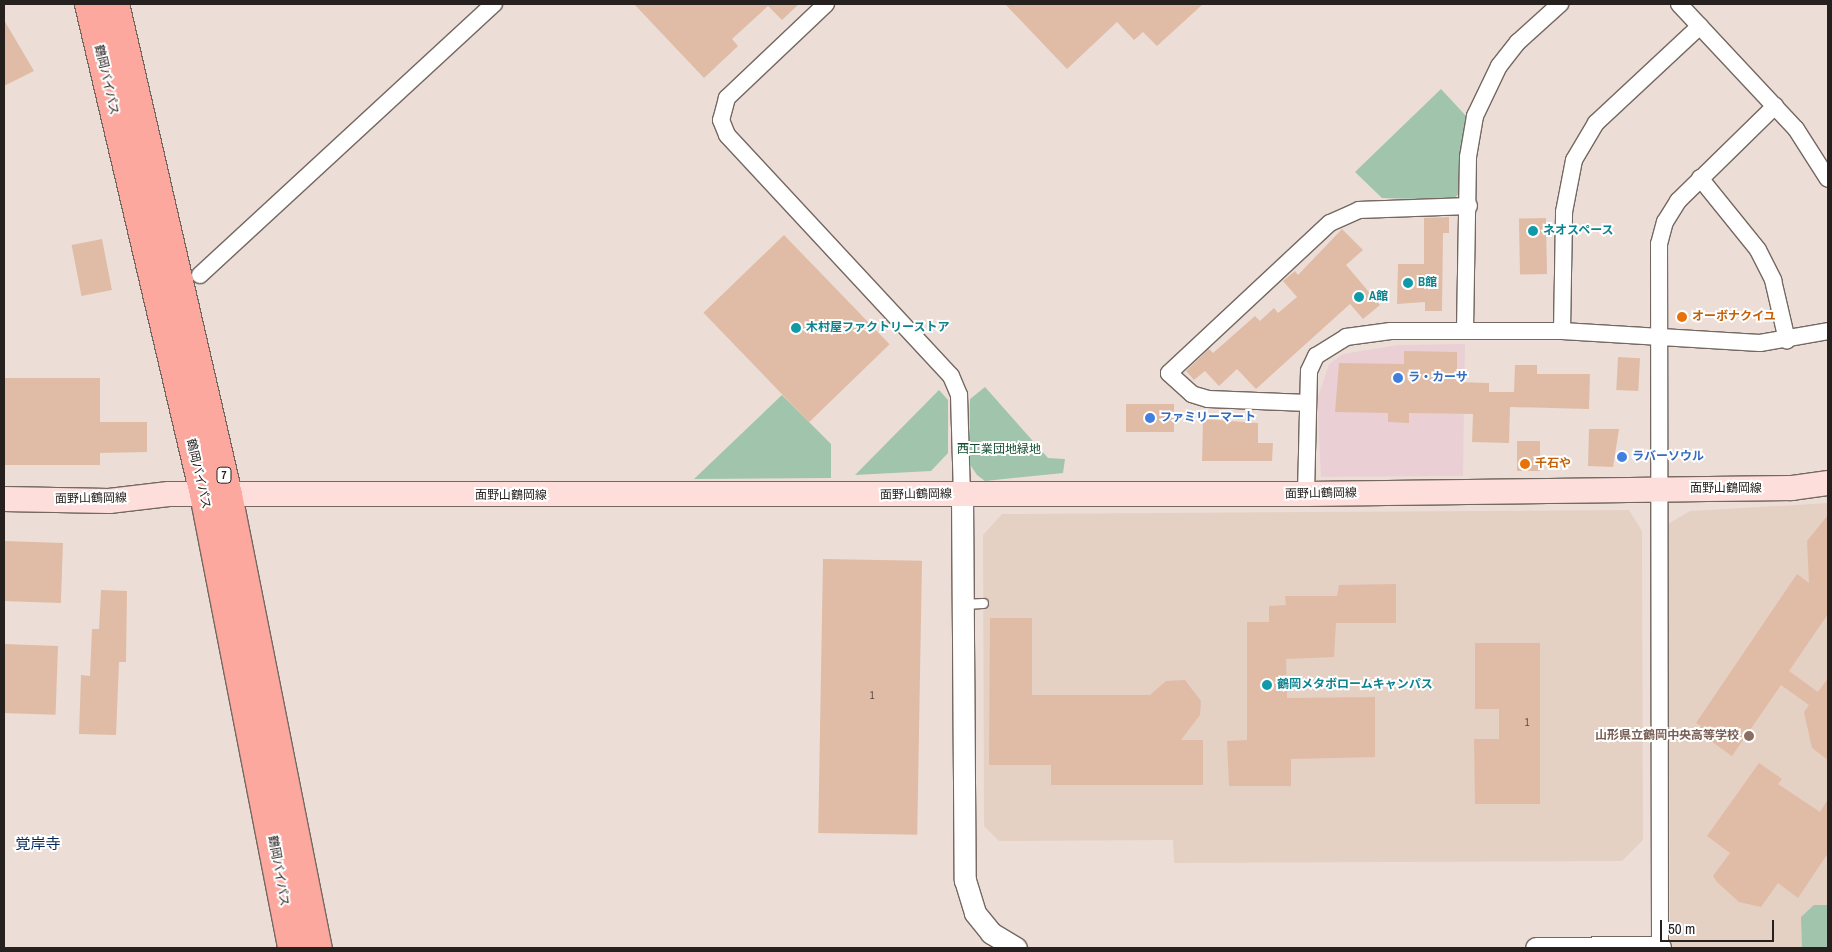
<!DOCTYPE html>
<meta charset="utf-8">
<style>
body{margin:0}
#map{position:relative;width:1832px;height:952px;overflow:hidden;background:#ecded6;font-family:"Archivo Narrow","Noto Sans JP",sans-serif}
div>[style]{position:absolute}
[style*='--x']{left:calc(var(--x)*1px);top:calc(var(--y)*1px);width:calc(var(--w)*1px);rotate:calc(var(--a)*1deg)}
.commercial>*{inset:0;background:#ead0d5}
.built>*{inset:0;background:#e5d0c4}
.green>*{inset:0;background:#a1c4ac}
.building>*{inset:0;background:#e0bca6;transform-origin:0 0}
.roads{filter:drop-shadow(1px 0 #746861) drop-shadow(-1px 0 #746861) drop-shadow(0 1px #746861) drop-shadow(0 -1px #746861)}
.service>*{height:9px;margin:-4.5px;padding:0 4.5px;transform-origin:4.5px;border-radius:4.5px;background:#fff}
.minor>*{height:16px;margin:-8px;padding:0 8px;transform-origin:8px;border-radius:8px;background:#fff}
.tertiary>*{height:21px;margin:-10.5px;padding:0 10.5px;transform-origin:10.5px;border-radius:10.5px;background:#fff}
.secondary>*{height:24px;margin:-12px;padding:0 12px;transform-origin:12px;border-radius:12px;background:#fededb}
.trunk>*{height:28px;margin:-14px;padding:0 14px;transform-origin:14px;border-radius:14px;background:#fca89f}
.dots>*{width:14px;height:14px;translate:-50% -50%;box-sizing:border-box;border:2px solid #fff;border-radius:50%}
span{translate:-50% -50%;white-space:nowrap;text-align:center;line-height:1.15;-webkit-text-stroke:4px #fff;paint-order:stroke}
.number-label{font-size:10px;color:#544840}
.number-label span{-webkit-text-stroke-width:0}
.shield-label span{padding:1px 4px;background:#fff;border:1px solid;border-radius:4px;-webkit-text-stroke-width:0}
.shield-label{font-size:11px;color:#26211e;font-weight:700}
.street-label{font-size:12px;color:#26211e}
.culture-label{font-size:12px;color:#0d838f;font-weight:700}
.left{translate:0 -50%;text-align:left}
.food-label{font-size:12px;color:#c56008;font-weight:700}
.shop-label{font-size:12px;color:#366cbe;font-weight:700}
.park-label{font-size:12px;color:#114d2d}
.education-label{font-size:12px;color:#785e54;font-weight:700}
.right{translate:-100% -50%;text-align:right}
.quarter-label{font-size:15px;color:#08275b}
.frame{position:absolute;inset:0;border:5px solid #26211e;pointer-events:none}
.scale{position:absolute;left:1660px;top:920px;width:114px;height:22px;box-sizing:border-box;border:2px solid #26211e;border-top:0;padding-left:6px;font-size:15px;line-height:18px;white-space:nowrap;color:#26211e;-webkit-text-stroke:4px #fff;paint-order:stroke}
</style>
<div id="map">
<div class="commercial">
<i style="clip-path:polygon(1465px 344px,1463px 476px,1321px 477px,1317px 400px,1329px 364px,1343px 354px,1397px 345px)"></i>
</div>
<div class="built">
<i style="clip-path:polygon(1828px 503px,1828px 948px,1670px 948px,1668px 524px,1690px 511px)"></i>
<i style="clip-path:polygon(1629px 510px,1642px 531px,1643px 840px,1622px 861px,1174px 863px,1173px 840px,999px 841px,984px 826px,983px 535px,1002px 514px)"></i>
</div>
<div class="green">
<i style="clip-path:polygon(1441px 89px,1467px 117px,1460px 157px,1462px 190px,1453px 200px,1382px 198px,1355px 172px)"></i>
<i style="clip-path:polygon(985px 387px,1048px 458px,1065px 459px,1063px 473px,985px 481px,977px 475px,969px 463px,970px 399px)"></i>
<i style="clip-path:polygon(939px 390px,948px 400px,948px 453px,931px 471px,855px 475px)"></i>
<i style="clip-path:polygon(782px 395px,831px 444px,831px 478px,694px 479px)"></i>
<i style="clip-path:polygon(1814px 905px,1828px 905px,1828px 948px,1802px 948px,1801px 917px)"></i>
</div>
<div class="building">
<i style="clip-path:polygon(634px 4px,799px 4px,782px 20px,768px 6px,732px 39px,738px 46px,704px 78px)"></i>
<i style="clip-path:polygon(1005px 4px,1203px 4px,1157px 46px,1143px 32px,1134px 40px,1117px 22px,1067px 69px)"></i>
<i style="clip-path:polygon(4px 20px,34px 71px,4px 86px)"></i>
<i style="clip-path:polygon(1449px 217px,1449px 233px,1443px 233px,1442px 311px,1425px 311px,1425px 302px,1397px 304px,1398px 264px,1424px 264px,1424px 218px)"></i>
<i style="left:1546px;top:218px;width:56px;height:27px;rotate:89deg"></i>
<i style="clip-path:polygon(1342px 229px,1363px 250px,1346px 265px,1380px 305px,1363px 319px,1350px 304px,1256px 389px,1237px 369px,1219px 386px,1205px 371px,1194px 380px,1186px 371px,1209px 349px,1213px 353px,1255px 316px,1260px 321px,1274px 308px,1278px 313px,1297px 297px,1283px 281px,1295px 271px,1298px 275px)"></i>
<i style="left:784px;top:235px;width:152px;height:112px;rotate:46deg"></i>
<i style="left:102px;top:239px;width:52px;height:31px;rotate:79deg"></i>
<i style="clip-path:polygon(1404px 351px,1457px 352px,1457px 382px,1489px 383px,1489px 392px,1514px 392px,1515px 365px,1537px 365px,1537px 374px,1590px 374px,1589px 409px,1510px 407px,1509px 443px,1472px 442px,1473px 414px,1409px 413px,1409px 423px,1388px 422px,1388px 413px,1335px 412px,1339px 363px,1404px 364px)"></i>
<i style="left:1618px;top:357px;width:22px;height:33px;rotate:3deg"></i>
<i style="clip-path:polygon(4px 378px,100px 378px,100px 422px,147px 422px,147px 452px,100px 453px,100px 465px,4px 465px)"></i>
<i style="left:1126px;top:404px;width:48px;height:28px"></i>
<i style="clip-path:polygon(1203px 419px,1258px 423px,1258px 443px,1273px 443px,1272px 461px,1202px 461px)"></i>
<i style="clip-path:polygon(1589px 429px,1619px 429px,1613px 467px,1588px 466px)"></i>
<i style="left:1517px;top:441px;width:23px;height:30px"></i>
<i style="clip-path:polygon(1828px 515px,1828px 614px,1789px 671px,1818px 692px,1828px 678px,1828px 760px,1812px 748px,1804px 712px,1809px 705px,1781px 685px,1732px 756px,1698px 732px,1701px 726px,1696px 723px,1797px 574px,1809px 583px,1807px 541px)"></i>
<i style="left:4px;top:541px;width:59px;height:60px;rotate:2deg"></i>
<i style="left:823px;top:559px;width:99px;height:274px;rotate:1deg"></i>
<i style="clip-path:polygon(1396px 584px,1396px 623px,1336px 623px,1334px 657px,1286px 659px,1287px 698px,1375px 697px,1375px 757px,1291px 759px,1291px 786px,1229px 786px,1227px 741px,1247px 740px,1247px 622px,1269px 622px,1269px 606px,1286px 605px,1285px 596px,1337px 596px,1339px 585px)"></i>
<i style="clip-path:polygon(101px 590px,127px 591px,126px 662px,119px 662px,116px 735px,79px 734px,81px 675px,90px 676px,92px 629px,99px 629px)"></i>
<i style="clip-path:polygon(990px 618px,1032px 618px,1032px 695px,1150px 695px,1166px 681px,1185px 680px,1201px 701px,1200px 715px,1181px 740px,1203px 740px,1203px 785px,1051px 785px,1051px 765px,989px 765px)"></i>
<i style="clip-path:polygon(1475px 643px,1540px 643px,1540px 804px,1475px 804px,1474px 739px,1499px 739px,1499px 709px,1475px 709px)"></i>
<i style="left:4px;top:644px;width:54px;height:69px;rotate:2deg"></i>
<i style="clip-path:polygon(1759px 763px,1782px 779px,1778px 784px,1820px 812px,1828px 799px,1828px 853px,1798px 898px,1778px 883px,1761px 907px,1739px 902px,1717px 882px,1713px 876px,1730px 853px,1707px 836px)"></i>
</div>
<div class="roads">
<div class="service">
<i style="--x:963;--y:604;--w:20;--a:-3"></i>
</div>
<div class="minor">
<i style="--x:826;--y:4;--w:137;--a:136.5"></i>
<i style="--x:727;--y:98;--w:23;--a:105"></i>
<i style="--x:721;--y:120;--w:16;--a:68"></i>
<i style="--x:727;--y:135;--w:329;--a:47.1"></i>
<i style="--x:951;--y:376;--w:21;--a:67"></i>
<i style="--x:959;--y:395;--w:99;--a:88.3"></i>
<i style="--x:1679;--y:4;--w:171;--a:46.9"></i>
<i style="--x:1796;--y:129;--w:59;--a:57.4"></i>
<i style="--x:1700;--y:178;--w:92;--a:51.1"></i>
<i style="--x:1758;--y:250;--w:34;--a:63"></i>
<i style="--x:1773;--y:280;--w:62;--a:76.9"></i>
<i style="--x:200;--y:275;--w:400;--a:-42.7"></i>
<i style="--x:1465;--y:330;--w:173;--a:-89"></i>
<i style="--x:1468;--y:157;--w:42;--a:-80.3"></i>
<i style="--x:1475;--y:116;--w:55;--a:-64.4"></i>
<i style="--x:1499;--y:66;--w:31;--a:-52"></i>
<i style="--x:1518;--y:42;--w:57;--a:-42.1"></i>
<i style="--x:1562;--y:331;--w:119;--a:-89"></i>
<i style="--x:1564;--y:212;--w:53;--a:-79.1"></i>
<i style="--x:1574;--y:160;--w:43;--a:-59.3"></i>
<i style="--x:1596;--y:123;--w:142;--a:-43"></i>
<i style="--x:1308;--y:403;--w:100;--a:-177.7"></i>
<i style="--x:1208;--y:399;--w:17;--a:-163"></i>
<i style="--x:1192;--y:394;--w:31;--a:-138"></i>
<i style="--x:1169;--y:373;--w:220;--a:-43"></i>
<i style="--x:1330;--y:223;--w:32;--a:-24"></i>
<i style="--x:1359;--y:210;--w:110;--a:-2.1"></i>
<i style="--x:1306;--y:494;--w:123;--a:-88.6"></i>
<i style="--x:1309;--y:371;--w:17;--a:-65"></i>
<i style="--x:1316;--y:356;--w:36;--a:-32"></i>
<i style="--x:1346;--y:337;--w:45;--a:-7.6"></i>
<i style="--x:1391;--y:331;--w:171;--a:0"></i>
<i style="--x:1562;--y:331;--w:198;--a:3.5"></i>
<i style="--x:1760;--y:343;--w:69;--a:-10"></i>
<i style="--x:1660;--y:948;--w:704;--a:-90.08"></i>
<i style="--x:1659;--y:244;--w:23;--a:-75"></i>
<i style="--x:1665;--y:222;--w:25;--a:-58"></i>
<i style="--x:1678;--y:201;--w:136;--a:-44.4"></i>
</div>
<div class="tertiary">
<i style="--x:962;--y:494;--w:386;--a:89.6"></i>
<i style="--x:965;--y:880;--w:34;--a:73"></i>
<i style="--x:975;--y:913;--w:26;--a:51"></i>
<i style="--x:991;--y:933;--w:29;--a:31"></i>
<i style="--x:1536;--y:948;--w:124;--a:-0.5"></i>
</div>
<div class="secondary">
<i style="--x:4;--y:499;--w:105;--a:1.1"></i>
<i style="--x:109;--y:501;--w:60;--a:-6.7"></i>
<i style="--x:169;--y:494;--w:1137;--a:0"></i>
<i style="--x:1306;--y:494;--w:486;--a:-0.7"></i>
<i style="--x:1792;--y:488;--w:36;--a:-8"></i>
</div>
<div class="trunk">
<i style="--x:89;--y:4;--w:503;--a:76.79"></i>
<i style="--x:204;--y:494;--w:462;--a:79"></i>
<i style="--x:115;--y:4;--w:504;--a:77.04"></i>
<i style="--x:228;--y:495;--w:462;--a:78.8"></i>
</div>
</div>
<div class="dots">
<i style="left:1533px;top:231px;background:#0f9aa8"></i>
<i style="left:1408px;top:283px;background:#0f9aa8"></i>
<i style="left:1359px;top:297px;background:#0f9aa8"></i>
<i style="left:1682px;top:317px;background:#e8710a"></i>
<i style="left:796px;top:328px;background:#0f9aa8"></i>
<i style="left:1398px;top:378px;background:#3f7fe0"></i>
<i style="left:1150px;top:418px;background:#3f7fe0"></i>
<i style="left:1622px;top:457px;background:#3f7fe0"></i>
<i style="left:1525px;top:464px;background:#e8710a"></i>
<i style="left:1267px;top:685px;background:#0f9aa8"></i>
<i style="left:1749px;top:736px;background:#8d6e63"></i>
</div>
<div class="number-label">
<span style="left:872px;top:696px">1</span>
<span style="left:1527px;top:723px">1</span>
</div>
<div class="shield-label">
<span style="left:224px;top:475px">7</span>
</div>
<div class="street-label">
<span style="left:106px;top:80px;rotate:77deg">鶴岡バイパス</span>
<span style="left:198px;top:474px;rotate:77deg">鶴岡バイパス</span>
<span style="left:1726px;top:489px">面野山鶴岡線</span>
<span style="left:1321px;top:494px;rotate:-1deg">面野山鶴岡線</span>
<span style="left:916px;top:495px;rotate:-1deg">面野山鶴岡線</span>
<span style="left:511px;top:496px">面野山鶴岡線</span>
<span style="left:91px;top:499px;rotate:-1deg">面野山鶴岡線</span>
<span style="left:278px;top:871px;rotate:80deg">鶴岡バイパス</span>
</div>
<div class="culture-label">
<span class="left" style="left:1543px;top:231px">ネオスペース</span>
<span class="left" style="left:1418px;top:283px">B館</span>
<span class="left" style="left:1369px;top:297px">A館</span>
<span class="left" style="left:806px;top:328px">木村屋ファクトリーストア</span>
<span class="left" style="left:1277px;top:685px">鶴岡メタボロームキャンパス</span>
</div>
<div class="food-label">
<span class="left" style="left:1692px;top:317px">オーボナクイユ</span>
<span class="left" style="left:1535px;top:464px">千石や</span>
</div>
<div class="shop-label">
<span class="left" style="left:1408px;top:378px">ラ・カーサ</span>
<span class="left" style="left:1160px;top:418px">ファミリーマート</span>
<span class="left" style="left:1632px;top:457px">ラバーソウル</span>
</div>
<div class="park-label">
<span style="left:999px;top:450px">西工業団地緑地</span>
</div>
<div class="education-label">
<span class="right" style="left:1739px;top:736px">山形県立鶴岡中央高等学校</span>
</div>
<div class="quarter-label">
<span style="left:38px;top:844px">覚岸寺</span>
</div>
<div class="frame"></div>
<div class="scale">50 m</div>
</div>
